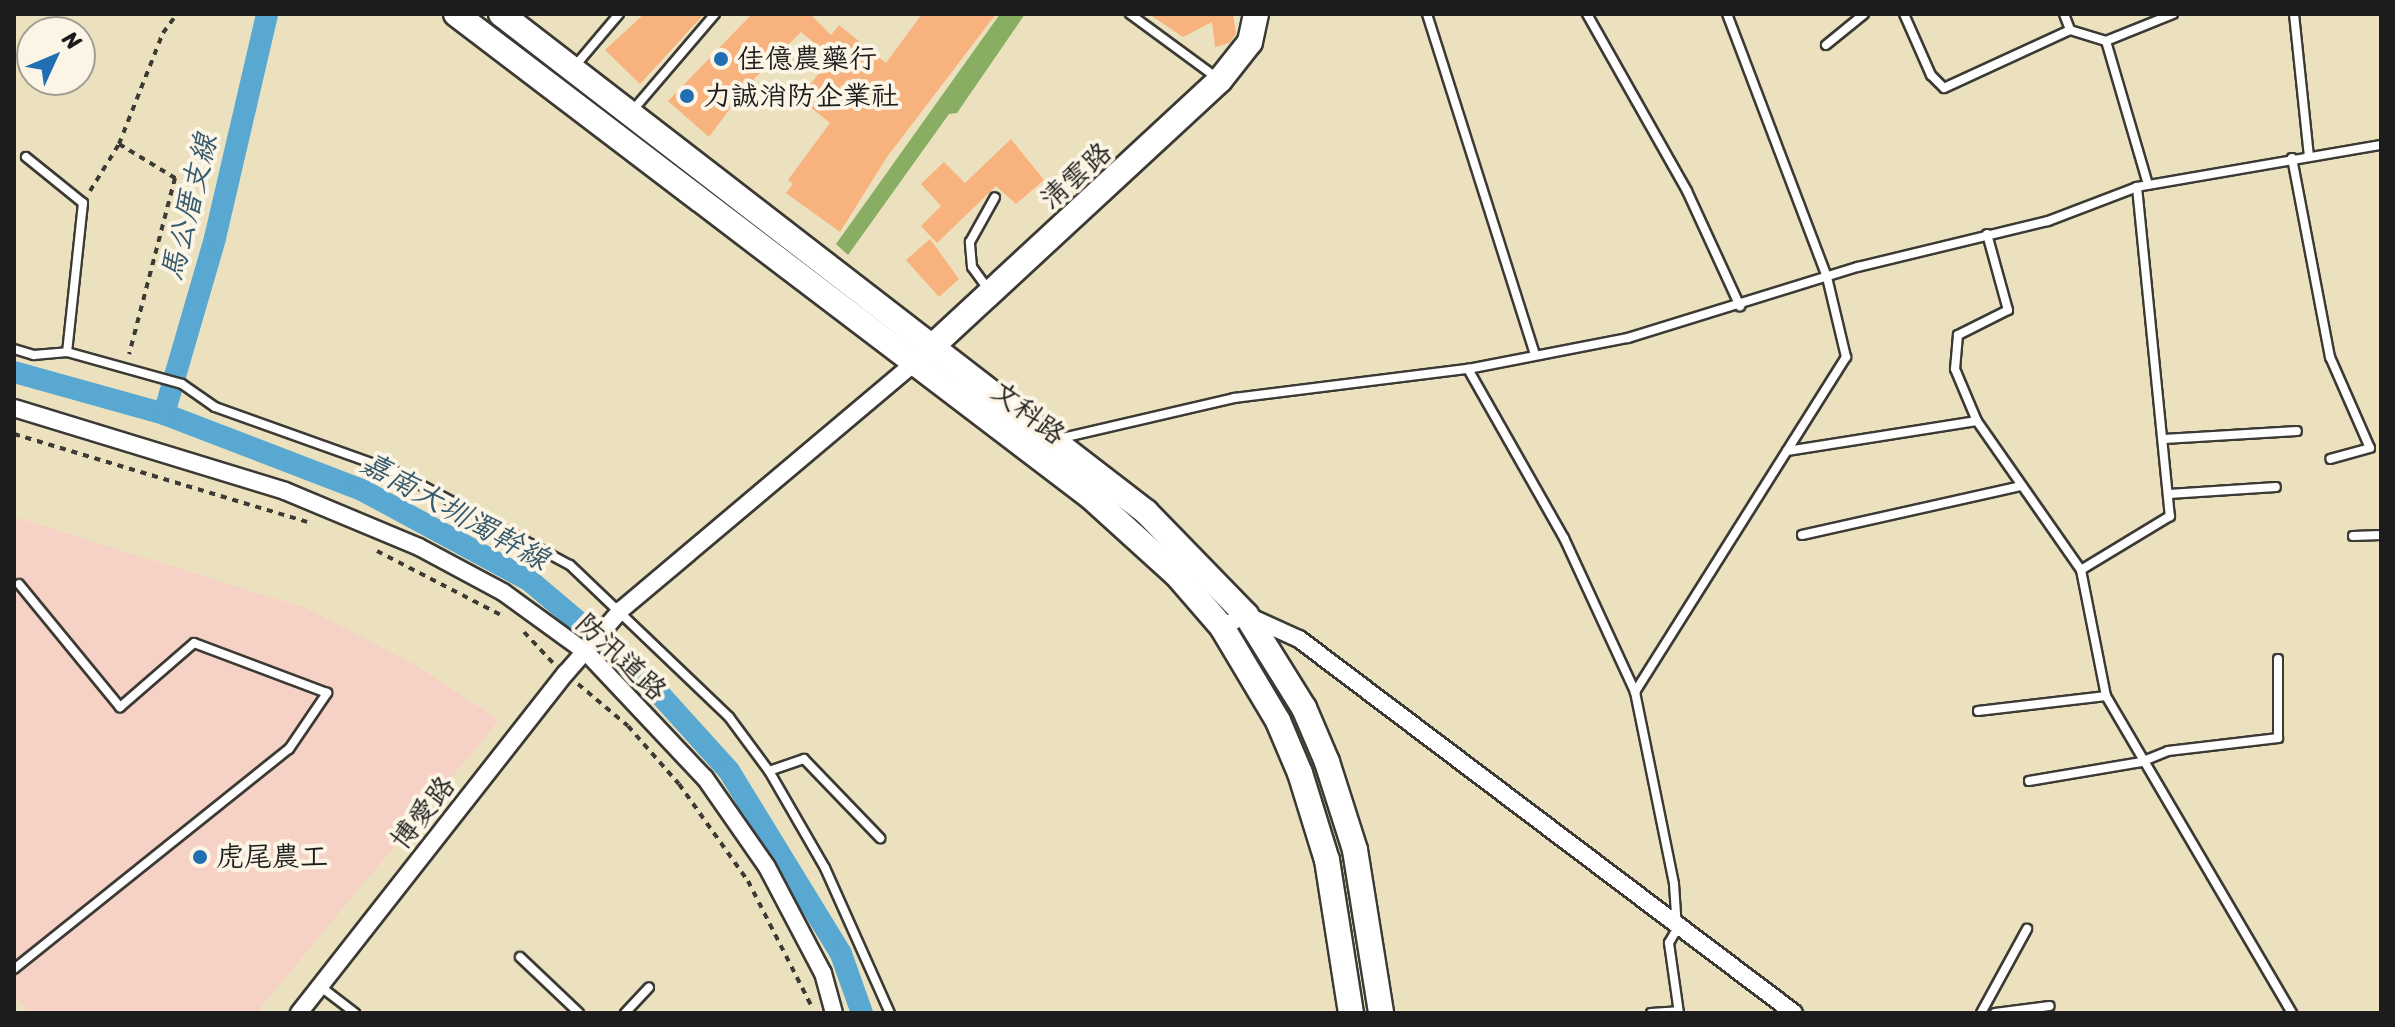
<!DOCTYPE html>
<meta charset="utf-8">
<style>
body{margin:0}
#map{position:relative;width:2395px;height:1027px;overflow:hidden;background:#ebe1be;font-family:Sriracha,"LXGW WenKai TC",sans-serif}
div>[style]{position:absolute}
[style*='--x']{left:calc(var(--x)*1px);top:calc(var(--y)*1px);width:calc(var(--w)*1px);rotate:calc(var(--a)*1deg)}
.built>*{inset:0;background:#f6d1c5}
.forest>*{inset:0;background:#89ae63}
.canal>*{height:22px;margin:-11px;padding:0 11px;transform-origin:11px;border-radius:11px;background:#58a8d2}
.building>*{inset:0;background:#f8b27d}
.path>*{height:4px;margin-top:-2px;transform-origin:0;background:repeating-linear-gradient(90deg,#3b3a34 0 6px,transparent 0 12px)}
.roads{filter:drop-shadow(2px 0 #3b3a34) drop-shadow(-2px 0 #3b3a34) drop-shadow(0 2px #3b3a34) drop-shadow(0 -2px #3b3a34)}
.lane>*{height:8px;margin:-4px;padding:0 4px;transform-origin:4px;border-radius:4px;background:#fff}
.street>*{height:16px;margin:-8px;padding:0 8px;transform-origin:8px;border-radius:8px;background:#fff}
.secondary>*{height:24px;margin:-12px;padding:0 12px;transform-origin:12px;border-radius:12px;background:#fff}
.dots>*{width:22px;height:22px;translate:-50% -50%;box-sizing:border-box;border:4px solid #fcf5e5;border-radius:50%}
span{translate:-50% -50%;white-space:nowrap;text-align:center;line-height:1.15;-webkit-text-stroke:8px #fcf5e5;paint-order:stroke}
.poi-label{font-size:28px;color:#1c1c1c}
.left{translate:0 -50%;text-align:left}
.street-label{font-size:28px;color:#1c1c1c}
.water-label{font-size:30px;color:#375b6e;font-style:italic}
.frame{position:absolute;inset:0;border:16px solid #1c1c1c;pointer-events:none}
.north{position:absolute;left:16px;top:16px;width:80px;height:80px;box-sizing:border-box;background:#fcf5e5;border:2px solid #a29e95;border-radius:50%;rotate:46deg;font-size:22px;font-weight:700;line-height:32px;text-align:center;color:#1c1c1c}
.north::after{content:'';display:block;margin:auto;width:28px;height:36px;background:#1f6fb2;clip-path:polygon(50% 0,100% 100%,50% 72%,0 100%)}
</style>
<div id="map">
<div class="built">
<i style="clip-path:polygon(14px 517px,306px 608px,419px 667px,499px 720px,256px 1013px,29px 1013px,14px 994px)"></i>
</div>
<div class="forest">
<i style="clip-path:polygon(1000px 14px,1025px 14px,957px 113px,949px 114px,848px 255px,836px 244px)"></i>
</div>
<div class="canal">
<i style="--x:14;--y:372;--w:156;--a:15.6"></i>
<i style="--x:164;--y:414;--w:212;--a:21"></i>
<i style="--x:362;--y:490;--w:191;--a:28.4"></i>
<i style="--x:530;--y:581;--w:150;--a:40.1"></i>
<i style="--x:645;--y:678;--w:125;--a:47.9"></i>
<i style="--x:729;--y:771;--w:215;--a:58.5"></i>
<i style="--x:841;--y:954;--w:63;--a:70.4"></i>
<i style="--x:164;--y:414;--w:183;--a:-73.8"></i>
<i style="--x:215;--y:238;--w:230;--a:-76.9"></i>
</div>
<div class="building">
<i style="clip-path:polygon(644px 14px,704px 14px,640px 84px,605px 50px)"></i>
<i style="clip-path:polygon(752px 14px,810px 14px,831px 35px,839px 25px,886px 63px,922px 14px,996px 14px,887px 157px,840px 232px,786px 193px,793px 184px,788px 180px,830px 123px,809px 106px,814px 101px,804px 92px,832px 57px,801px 32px,746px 87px,709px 137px,668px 101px)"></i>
<i style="clip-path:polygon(1149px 14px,1233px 14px,1236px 34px,1229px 43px,1215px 47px,1212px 22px,1183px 37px)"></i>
<i style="clip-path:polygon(1011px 139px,1044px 180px,1016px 204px,996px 186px,937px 243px,921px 226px,941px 206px,921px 184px,944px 162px,965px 183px)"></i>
<i style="clip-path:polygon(930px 239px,959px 279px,939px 297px,906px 260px)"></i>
</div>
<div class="path">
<i style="--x:119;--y:144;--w:119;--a:-68.4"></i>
<i style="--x:163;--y:33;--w:24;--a:-54"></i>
<i style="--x:90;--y:191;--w:55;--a:-58.3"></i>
<i style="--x:119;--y:144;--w:66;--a:31.3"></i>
<i style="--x:175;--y:178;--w:182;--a:104.6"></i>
<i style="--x:14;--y:434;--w:306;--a:16.7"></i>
<i style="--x:377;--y:551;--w:140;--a:27.3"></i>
<i style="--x:524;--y:632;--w:42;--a:46.9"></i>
<i style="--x:578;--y:684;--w:65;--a:40"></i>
<i style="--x:628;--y:726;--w:77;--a:48.7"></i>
<i style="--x:679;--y:784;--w:119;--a:54.6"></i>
<i style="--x:748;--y:881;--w:141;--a:63.1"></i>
</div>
<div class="roads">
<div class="lane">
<i style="--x:1130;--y:14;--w:108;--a:36.3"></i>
<i style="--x:1427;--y:14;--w:357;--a:72.4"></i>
<i style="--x:1587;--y:14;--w:203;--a:60.5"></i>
<i style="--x:1687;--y:191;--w:127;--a:65.3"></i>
<i style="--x:1904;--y:14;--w:67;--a:66.1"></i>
<i style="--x:1931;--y:75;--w:18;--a:45"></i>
<i style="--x:1944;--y:88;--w:139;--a:-24.7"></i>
<i style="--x:2064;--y:14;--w:17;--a:69"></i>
<i style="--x:2070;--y:30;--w:38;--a:17"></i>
<i style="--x:2106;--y:41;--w:150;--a:73.7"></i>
<i style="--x:2294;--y:14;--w:143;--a:84"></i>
<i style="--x:2106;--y:41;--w:72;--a:-21.9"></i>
<i style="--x:1826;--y:45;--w:49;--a:-39.2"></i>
<i style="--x:575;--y:66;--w:68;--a:-49.8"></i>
<i style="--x:633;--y:110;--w:126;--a:-49.5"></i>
<i style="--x:26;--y:157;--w:73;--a:38.9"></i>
<i style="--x:83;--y:203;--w:150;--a:96.1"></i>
<i style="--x:2292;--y:158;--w:203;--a:79.2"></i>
<i style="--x:2330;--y:357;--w:99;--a:66.3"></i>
<i style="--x:2370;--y:448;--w:41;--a:164.6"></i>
<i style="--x:2137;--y:187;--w:331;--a:84.3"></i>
<i style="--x:2170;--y:516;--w:104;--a:148.8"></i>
<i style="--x:2081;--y:570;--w:128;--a:78.8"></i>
<i style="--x:2106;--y:696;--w:368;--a:59.6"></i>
<i style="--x:1987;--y:234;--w:79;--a:74.6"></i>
<i style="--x:2008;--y:310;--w:56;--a:153.4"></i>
<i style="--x:1958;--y:335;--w:34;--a:95"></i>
<i style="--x:1955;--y:369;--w:56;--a:67.1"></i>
<i style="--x:1977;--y:421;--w:182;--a:55.1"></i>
<i style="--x:988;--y:289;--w:27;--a:-126"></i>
<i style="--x:972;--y:267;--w:25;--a:-95"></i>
<i style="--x:970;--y:242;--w:51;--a:-60.9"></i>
<i style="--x:14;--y:349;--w:21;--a:17"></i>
<i style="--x:34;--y:355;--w:33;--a:-5"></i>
<i style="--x:67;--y:352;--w:119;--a:15.5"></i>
<i style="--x:182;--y:384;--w:40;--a:34.9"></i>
<i style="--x:215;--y:407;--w:193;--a:19.7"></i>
<i style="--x:397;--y:472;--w:196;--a:28.3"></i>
<i style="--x:570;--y:565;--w:220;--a:43.7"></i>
<i style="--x:729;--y:717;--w:67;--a:53.5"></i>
<i style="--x:769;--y:771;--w:112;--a:60"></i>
<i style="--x:825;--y:868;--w:159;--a:65.9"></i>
<i style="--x:1468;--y:369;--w:194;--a:60.4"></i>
<i style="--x:1564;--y:538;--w:170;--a:65.2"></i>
<i style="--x:1635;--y:692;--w:196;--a:78.5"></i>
<i style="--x:1674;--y:884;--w:45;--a:86.2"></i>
<i style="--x:1677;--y:929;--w:16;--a:120"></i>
<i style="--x:1669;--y:943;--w:71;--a:81.9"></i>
<i style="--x:1058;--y:439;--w:181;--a:-13.1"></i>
<i style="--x:1234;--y:398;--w:236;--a:-7.1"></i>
<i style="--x:1468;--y:369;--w:163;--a:-11"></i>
<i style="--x:1628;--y:338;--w:241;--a:-17.2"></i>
<i style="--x:1858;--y:267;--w:195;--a:-13.6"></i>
<i style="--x:2048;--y:221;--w:95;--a:-20.9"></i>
<i style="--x:2137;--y:187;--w:248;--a:-9.8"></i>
<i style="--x:2164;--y:439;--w:133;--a:-3.4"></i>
<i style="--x:1787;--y:451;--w:192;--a:-9"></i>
<i style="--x:2169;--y:494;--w:107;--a:-3.7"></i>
<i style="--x:1802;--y:535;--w:225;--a:-12.6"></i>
<i style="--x:2353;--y:536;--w:28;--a:-2"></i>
<i style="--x:1635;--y:692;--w:396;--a:-57.8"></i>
<i style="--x:1846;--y:357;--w:82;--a:-103.4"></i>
<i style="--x:1827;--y:277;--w:281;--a:-110.8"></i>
<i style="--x:1978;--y:711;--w:129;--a:-6.7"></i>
<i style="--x:769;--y:771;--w:37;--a:-19"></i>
<i style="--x:804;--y:759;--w:110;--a:46.1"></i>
<i style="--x:2029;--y:781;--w:114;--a:-9.6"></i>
<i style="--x:2141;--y:762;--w:29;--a:-22"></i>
<i style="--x:2168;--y:751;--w:111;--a:-6.7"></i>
<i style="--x:2278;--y:738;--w:79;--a:-90"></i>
<i style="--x:520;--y:957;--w:81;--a:43.5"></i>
<i style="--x:14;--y:969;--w:352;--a:-38.7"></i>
<i style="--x:289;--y:749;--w:68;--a:-55.8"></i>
<i style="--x:327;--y:693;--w:142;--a:-159.4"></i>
<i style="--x:194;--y:643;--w:98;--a:139.1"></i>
<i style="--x:120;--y:707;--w:159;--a:-129.4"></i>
<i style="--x:321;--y:987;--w:43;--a:37.4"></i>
<i style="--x:625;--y:1013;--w:35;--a:-47"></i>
<i style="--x:1651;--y:1013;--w:27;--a:-4"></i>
<i style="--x:1981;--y:1013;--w:96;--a:-61.3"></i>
<i style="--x:1995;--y:1013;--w:55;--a:-7.3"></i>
</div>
<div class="street">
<i style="--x:14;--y:408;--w:283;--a:17"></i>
<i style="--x:285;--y:491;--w:145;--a:22.7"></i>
<i style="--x:419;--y:547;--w:95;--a:28.2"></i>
<i style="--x:503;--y:592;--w:104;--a:36"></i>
<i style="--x:587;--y:653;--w:172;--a:46.7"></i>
<i style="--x:705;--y:778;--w:108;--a:55.1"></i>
<i style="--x:767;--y:867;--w:120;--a:62.2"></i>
<i style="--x:823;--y:973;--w:41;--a:74.6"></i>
<i style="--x:1222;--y:627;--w:27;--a:-27"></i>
<i style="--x:1246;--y:615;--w:58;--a:24.4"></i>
<i style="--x:1299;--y:639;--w:620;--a:37.07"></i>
<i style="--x:299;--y:1013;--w:432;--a:-51.9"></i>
<i style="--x:566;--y:673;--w:84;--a:-48.9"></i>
<i style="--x:621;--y:610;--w:380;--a:-40.1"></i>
</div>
<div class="secondary">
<i style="--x:456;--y:14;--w:798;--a:37.26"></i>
<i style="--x:1091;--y:497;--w:115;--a:42.2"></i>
<i style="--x:1176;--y:574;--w:70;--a:49"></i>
<i style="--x:1222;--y:627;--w:109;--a:59.2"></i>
<i style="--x:1278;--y:721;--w:56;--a:67.1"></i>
<i style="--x:1300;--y:773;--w:91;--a:72.8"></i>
<i style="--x:1327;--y:860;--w:155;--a:81.1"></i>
<i style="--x:501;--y:14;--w:815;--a:37.67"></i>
<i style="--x:1146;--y:512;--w:144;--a:45.8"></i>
<i style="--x:1246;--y:615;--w:110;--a:58.1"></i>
<i style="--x:1304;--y:708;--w:59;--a:66.9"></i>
<i style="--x:1327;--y:762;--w:92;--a:72.3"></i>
<i style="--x:1355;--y:850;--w:165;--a:80.9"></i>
<i style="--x:923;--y:355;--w:405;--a:-42.8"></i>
<i style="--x:1220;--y:80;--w:48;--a:-51.7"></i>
<i style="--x:1250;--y:42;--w:29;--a:-78"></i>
</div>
</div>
<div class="dots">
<i style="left:721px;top:59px;background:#1f6fb2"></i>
<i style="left:687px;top:96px;background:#1f6fb2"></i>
<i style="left:200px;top:857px;background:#1f6fb2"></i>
</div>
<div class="poi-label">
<span class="left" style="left:737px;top:59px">佳億農藥行</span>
<span class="left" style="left:703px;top:96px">力誠消防企業社</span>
<span class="left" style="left:216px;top:857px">虎尾農工</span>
</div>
<div class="street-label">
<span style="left:1076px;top:176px;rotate:-42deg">清雲路</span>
<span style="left:1028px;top:413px;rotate:37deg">文科路</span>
<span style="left:621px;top:657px;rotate:43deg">防汛道路</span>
<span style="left:423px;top:813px;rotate:-52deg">博愛路</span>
</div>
<div class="water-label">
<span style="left:189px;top:207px;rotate:-76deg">馬公厝支線</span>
<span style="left:455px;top:511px;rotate:29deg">嘉南大圳濁幹線</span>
</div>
<div class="frame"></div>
<div class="north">N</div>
</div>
